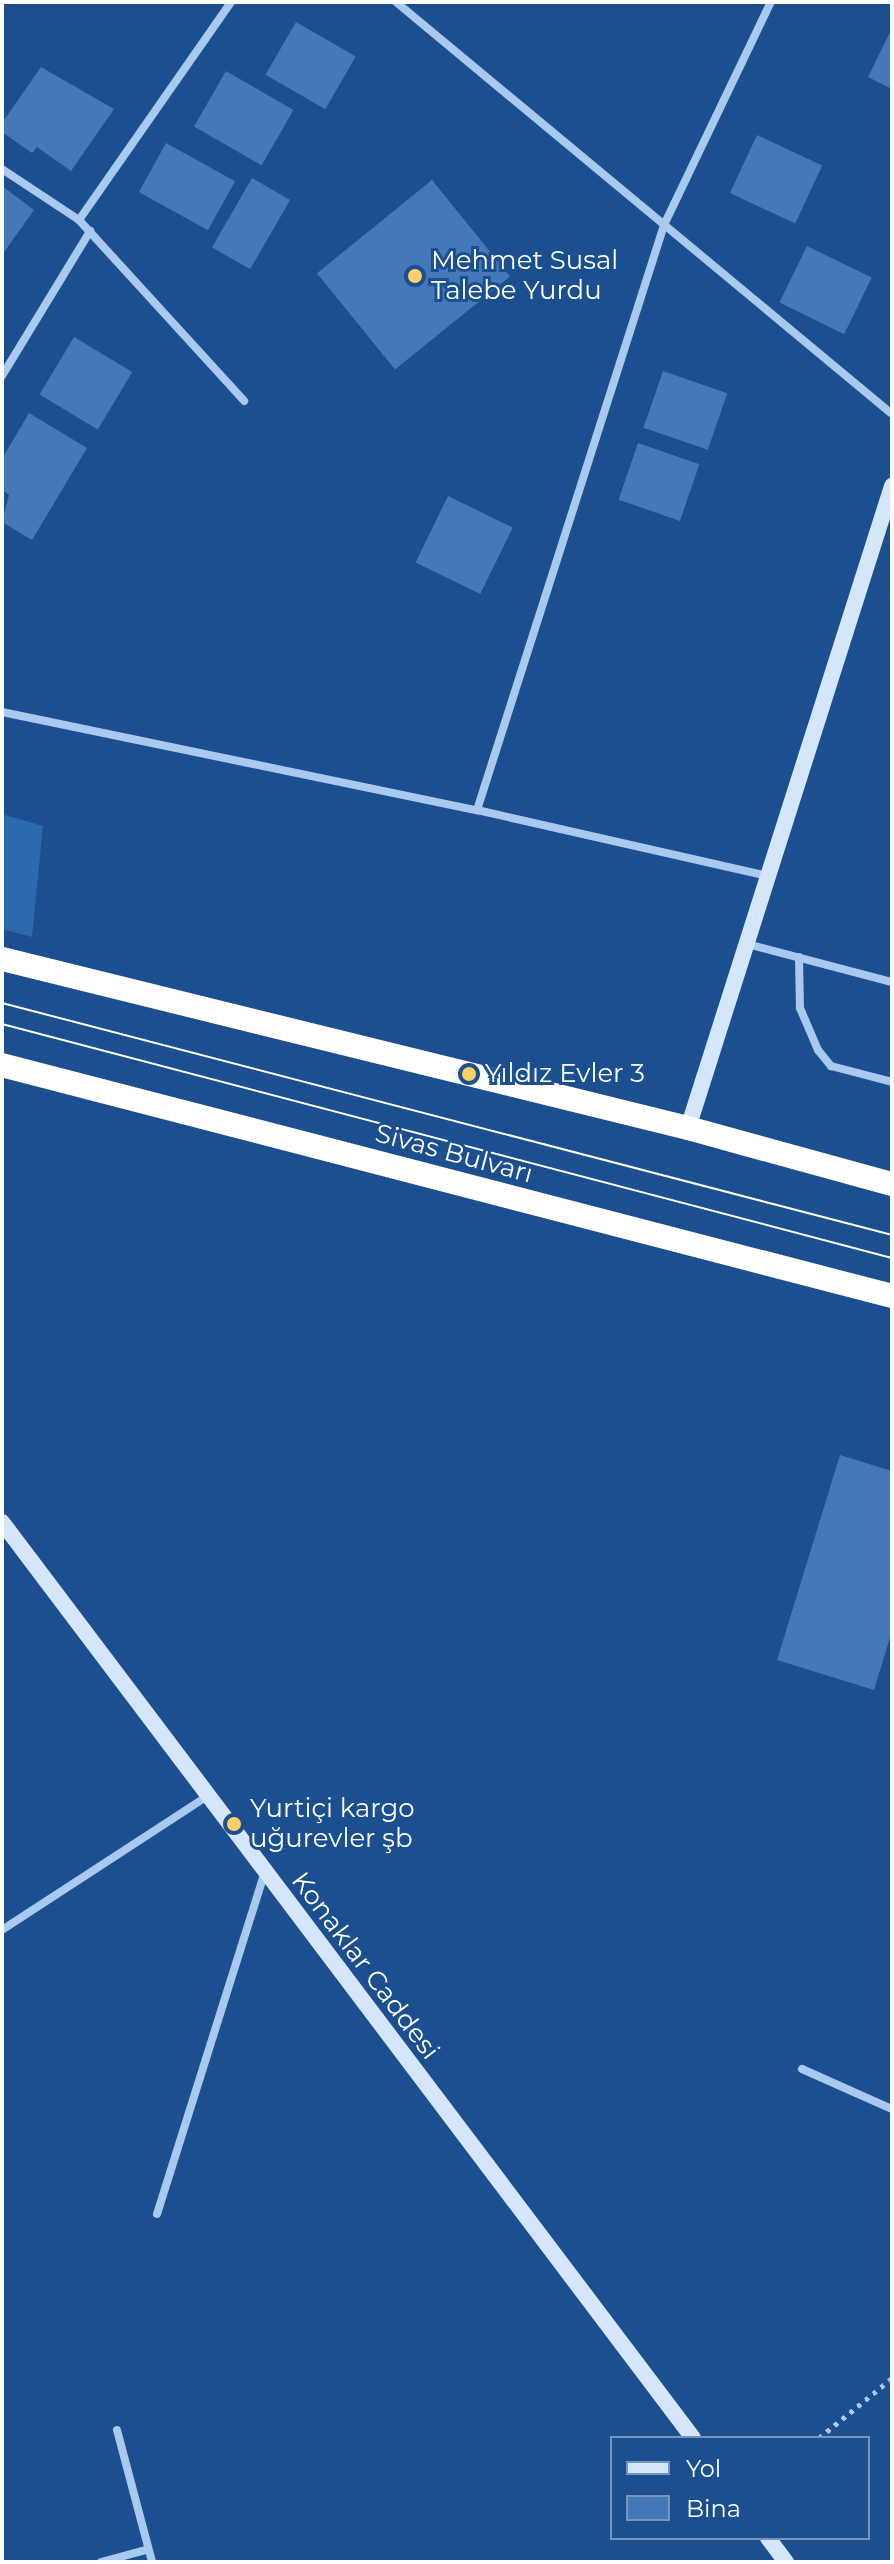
<!DOCTYPE html>
<meta charset="utf-8">
<style>
body{margin:0}
#map{position:relative;width:894px;height:2564px;overflow:hidden;background:#1b4f8f;font-family:Montserrat,sans-serif}
div>[style]{position:absolute}
[style*='--x']{left:calc(var(--x)*1px);top:calc(var(--y)*1px);width:calc(var(--w)*1px);rotate:calc(var(--a)*1deg)}
.green>*{inset:0;background:#2e69ad}
.building>*{inset:0;background:#4478b7;transform-origin:0 0}
.path>*{height:5px;margin-top:-2.5px;transform-origin:0;background:repeating-linear-gradient(90deg,#a9c9ee 0 4px,transparent 0 10px)}
.street>*{height:8px;margin:-4px;padding:0 4px;transform-origin:4px;border-radius:4px;background:#a9c9ee}
.secondary>*{height:16px;margin:-8px;padding:0 8px;transform-origin:8px;border-radius:8px;background:#d6e6fa}
.highway>*{height:24px;margin:-12px;padding:0 12px;transform-origin:12px;border-radius:12px;background:#fff}
.tram>*{height:2px;margin:-1px;padding:0 1px;transform-origin:1px;border-radius:1px;background:#fff}
.dots>*{width:22px;height:22px;translate:-50% -50%;box-sizing:border-box;border:4px solid #1b4f8f;border-radius:50%}
span{translate:-50% -50%;white-space:nowrap;text-align:center;line-height:1.15;-webkit-text-stroke:6px #1b4f8f;paint-order:stroke}
.poi-label{font-size:26px;color:#fff}
.left{translate:0 -50%;text-align:left}
.street-label{font-size:26px;color:#fff}
.frame{position:absolute;inset:0;border:4px solid #fff;pointer-events:none}
.legend{position:absolute;left:610px;top:2436px;width:260px;height:104px;box-sizing:border-box;background:#1b4f8f;border:2px solid #7695bc;margin:0;padding:10px 14px;list-style:none;font-size:24px;color:#fff}
.legend li{display:flex;align-items:center;gap:16px;height:40px}
.legend b{width:40px;border:2px solid #7695bc}
</style>
<div id="map">
<div class="green">
<i style="clip-path:polygon(2px 814px,43px 826px,32px 937px,2px 929px)"></i>
</div>
<div class="building">
<i style="left:296px;top:22px;width:69px;height:61px;rotate:30deg"></i>
<i style="clip-path:polygon(892px 28px,892px 89px,868px 77px)"></i>
<i style="clip-path:polygon(41px 67px,114px 109px,71px 171px,37px 147px,32px 153px,2px 132px,2px 123px)"></i>
<i style="left:226px;top:71px;width:78px;height:64px;rotate:30deg"></i>
<i style="left:757px;top:135px;width:72px;height:64px;rotate:25deg"></i>
<i style="left:166px;top:143px;width:79px;height:56px;rotate:29deg"></i>
<i style="left:252px;top:178px;width:44px;height:80px;rotate:30deg"></i>
<i style="left:432px;top:180px;width:124px;height:148px;rotate:51deg"></i>
<i style="clip-path:polygon(2px 186px,34px 210px,2px 255px)"></i>
<i style="left:807px;top:246px;width:72px;height:63px;rotate:26deg"></i>
<i style="left:74px;top:337px;width:68px;height:67px;rotate:31deg"></i>
<i style="left:663px;top:371px;width:68px;height:60px;rotate:19deg"></i>
<i style="clip-path:polygon(29px 413px,87px 448px,32px 540px,2px 522px,9px 495px,2px 490px,2px 459px)"></i>
<i style="left:638px;top:443px;width:65px;height:60px;rotate:19deg"></i>
<i style="left:448px;top:496px;width:72px;height:74px;rotate:26deg"></i>
<i style="clip-path:polygon(840px 1455px,892px 1471px,892px 1631px,874px 1690px,777px 1660px)"></i>
</div>
<div class="path">
<i style="--x:819;--y:2438;--w:94;--a:-39.4"></i>
</div>
<div class="street">
<i style="--x:396;--y:2;--w:645;--a:39.71"></i>
<i style="--x:2;--y:169;--w:92;--a:33.5"></i>
<i style="--x:79;--y:220;--w:245;--a:47.6"></i>
<i style="--x:79;--y:220;--w:266;--a:-55.1"></i>
<i style="--x:2;--y:376;--w:170;--a:-58.7"></i>
<i style="--x:2;--y:712;--w:485;--a:11.7"></i>
<i style="--x:477;--y:810;--w:298;--a:12.8"></i>
<i style="--x:477;--y:810;--w:614;--a:-72.27"></i>
<i style="--x:664;--y:225;--w:247;--a:-64.4"></i>
<i style="--x:747;--y:944;--w:150;--a:14.7"></i>
<i style="--x:799;--y:957;--w:51;--a:88.9"></i>
<i style="--x:800;--y:1008;--w:46;--a:66.8"></i>
<i style="--x:818;--y:1050;--w:21;--a:51"></i>
<i style="--x:831;--y:1066;--w:63;--a:14.7"></i>
<i style="--x:2;--y:1930;--w:244;--a:-33.1"></i>
<i style="--x:802;--y:2069;--w:98;--a:24"></i>
<i style="--x:157;--y:2214;--w:355;--a:-72.5"></i>
<i style="--x:117;--y:2430;--w:137;--a:75.1"></i>
<i style="--x:101;--y:2562;--w:47;--a:-14.9"></i>
</div>
<div class="secondary">
<i style="--x:688;--y:1128;--w:674;--a:-72.37"></i>
<i style="--x:2;--y:1522;--w:1147;--a:52.97"></i>
<i style="--x:768;--y:2538;--w:30;--a:53"></i>
</div>
<div class="highway">
<i style="--x:2;--y:959;--w:707;--a:13.84"></i>
<i style="--x:688;--y:1128;--w:212;--a:15.4"></i>
<i style="--x:2;--y:1065;--w:919;--a:14.55"></i>
</div>
<div class="tram">
<i style="--x:2;--y:1003;--w:920;--a:14.61"></i>
<i style="--x:2;--y:1024;--w:920;--a:14.73"></i>
</div>
<div class="dots">
<i style="left:415px;top:276px;background:#ffd166"></i>
<i style="left:469px;top:1074px;background:#ffd166"></i>
<i style="left:234px;top:1824px;background:#ffd166"></i>
</div>
<div class="poi-label">
<span class="left" style="left:431px;top:276px">Mehmet Susal<br>Talebe Yurdu</span>
<span class="left" style="left:485px;top:1074px">Yıldız Evler 3</span>
<span class="left" style="left:250px;top:1824px">Yurtiçi kargo<br>uğurevler şb</span>
</div>
<div class="street-label">
<span style="left:454px;top:1154px;rotate:15deg">Sivas Bulvarı</span>
<span style="left:365px;top:1966px;rotate:53deg">Konaklar Caddesi</span>
</div>
<div class="frame"></div>
<ul class="legend">
<li><b style="height:10px;background:#d6e6fa"></b>Yol</li>
<li><b style="height:22px;background:#4478b7"></b>Bina</li>
</ul>
</div>
